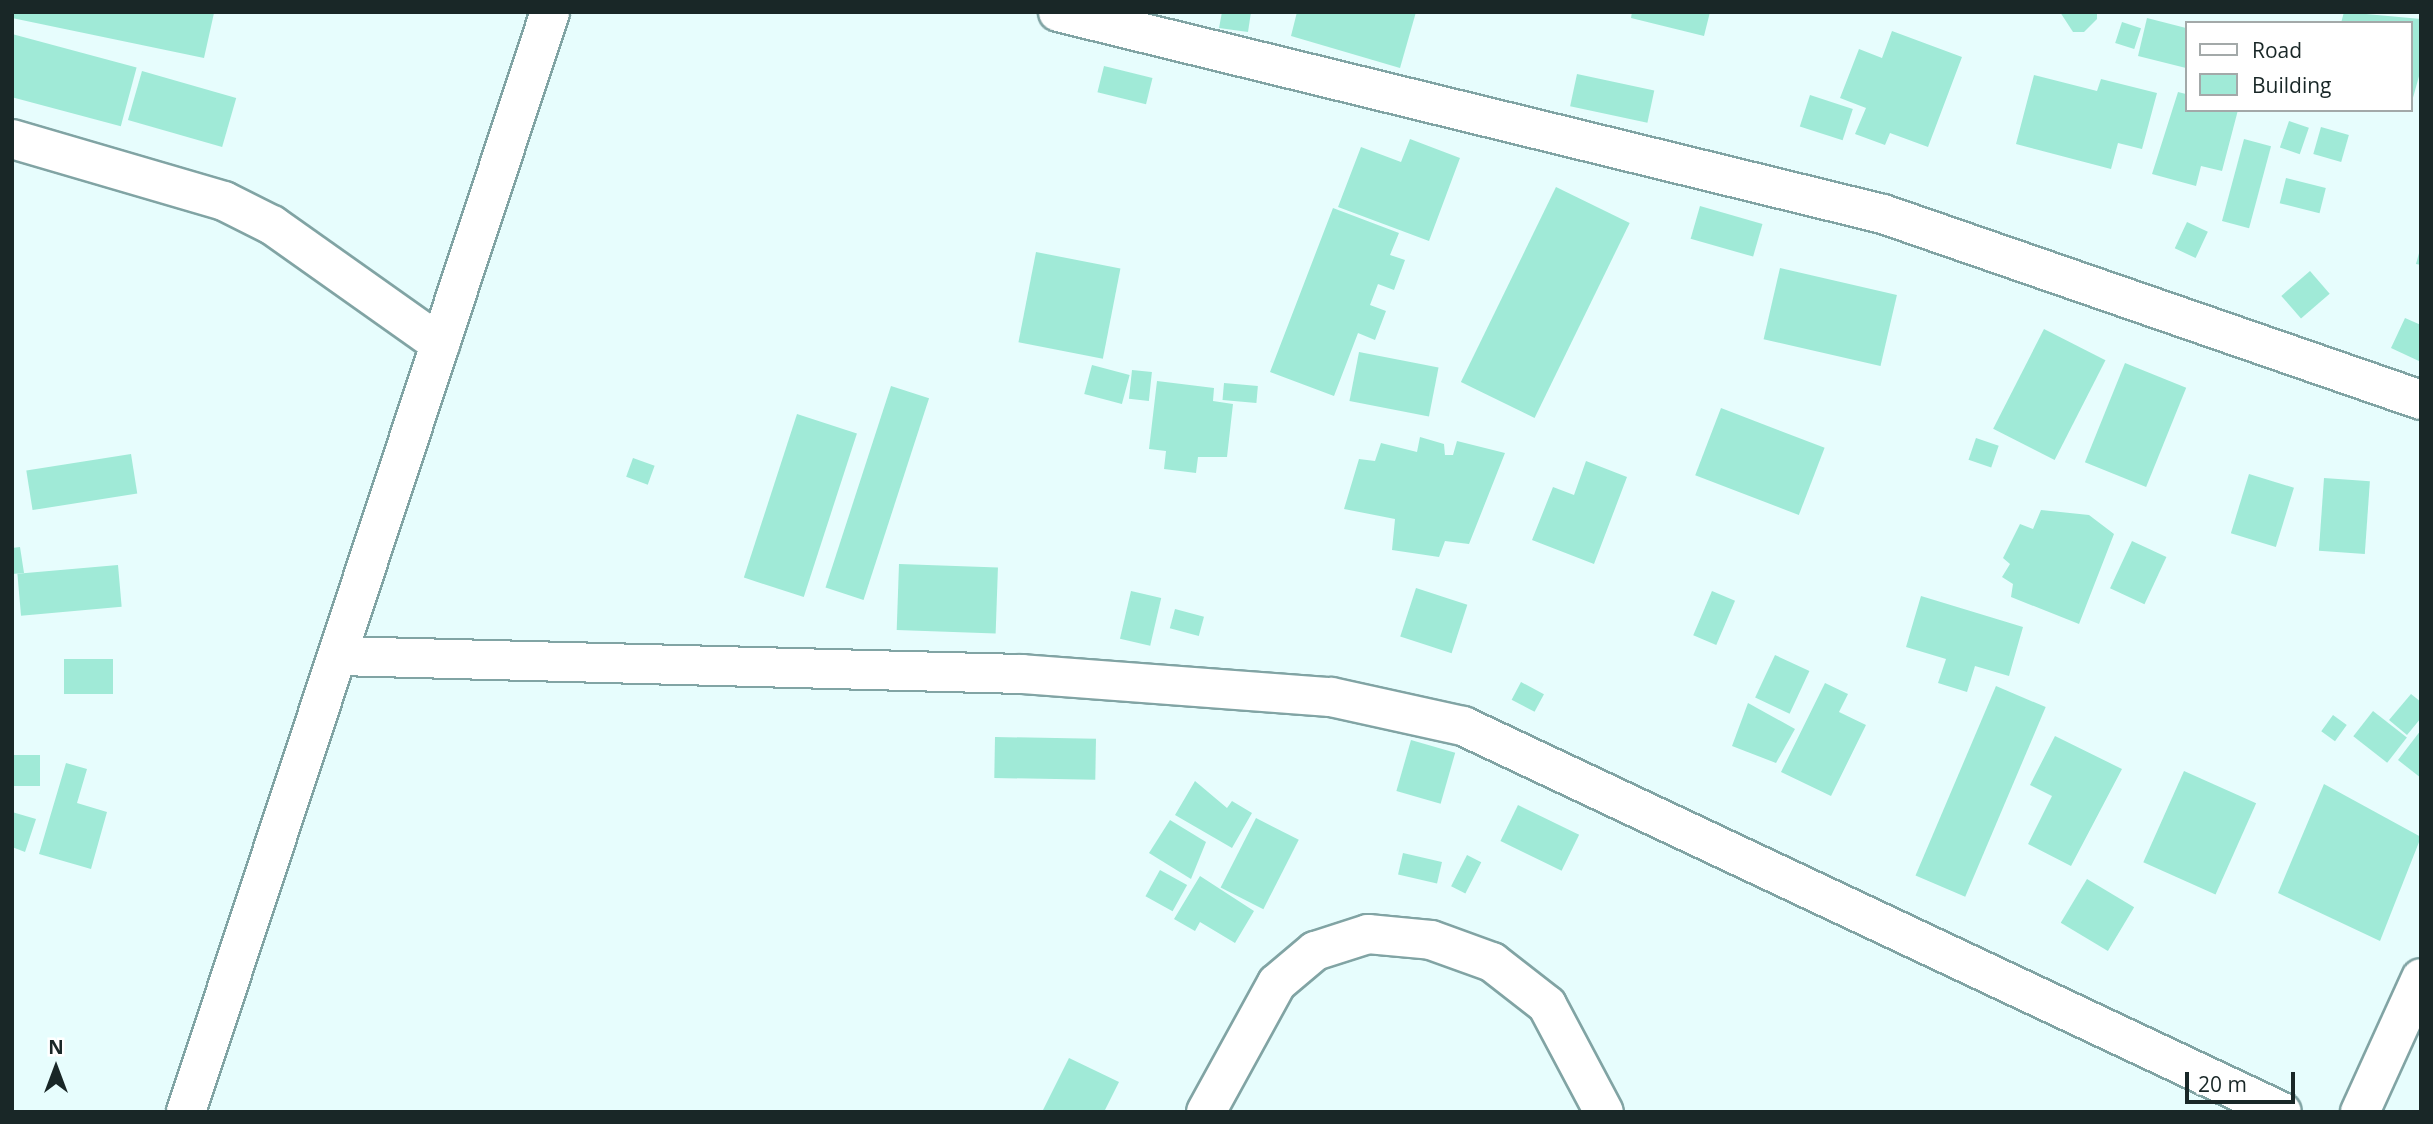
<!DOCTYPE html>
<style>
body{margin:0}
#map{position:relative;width:2433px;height:1124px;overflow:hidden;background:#e7fdfd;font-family:"Open Sans",sans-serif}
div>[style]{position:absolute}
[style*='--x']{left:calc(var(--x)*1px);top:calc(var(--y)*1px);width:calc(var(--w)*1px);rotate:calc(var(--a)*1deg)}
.building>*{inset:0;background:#a0ead7;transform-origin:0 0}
.roads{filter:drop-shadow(2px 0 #81a4a4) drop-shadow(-2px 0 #81a4a4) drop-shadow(0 2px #81a4a4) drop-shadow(0 -2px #81a4a4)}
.street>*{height:38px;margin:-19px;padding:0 19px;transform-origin:19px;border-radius:19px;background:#fff}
.highway>*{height:38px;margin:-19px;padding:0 19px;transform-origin:19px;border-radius:19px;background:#fff}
span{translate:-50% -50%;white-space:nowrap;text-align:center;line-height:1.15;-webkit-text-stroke:7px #fff;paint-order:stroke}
.frame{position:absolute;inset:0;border:14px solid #192727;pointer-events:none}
.legend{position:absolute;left:2185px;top:21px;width:228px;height:91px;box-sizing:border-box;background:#fff;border:2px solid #a3a9a9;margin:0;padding:9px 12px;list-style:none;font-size:21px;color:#192727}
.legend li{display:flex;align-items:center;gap:14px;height:35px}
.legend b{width:35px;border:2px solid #a3a9a9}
.north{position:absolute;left:21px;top:1033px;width:70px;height:70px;-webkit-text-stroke:5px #fff;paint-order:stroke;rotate:0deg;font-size:19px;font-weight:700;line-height:28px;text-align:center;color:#192727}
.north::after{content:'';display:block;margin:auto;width:24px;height:32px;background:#192727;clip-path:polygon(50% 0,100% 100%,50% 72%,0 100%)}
.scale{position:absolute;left:2185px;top:1072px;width:110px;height:32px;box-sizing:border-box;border:4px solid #192727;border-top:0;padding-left:9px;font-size:21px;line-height:24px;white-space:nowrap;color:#192727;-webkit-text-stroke:5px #fff;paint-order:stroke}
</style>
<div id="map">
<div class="building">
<i style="clip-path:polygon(12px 12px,212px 12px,214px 13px,204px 58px,12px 18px)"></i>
<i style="clip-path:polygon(1222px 12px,1251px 12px,1248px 32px,1219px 28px)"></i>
<i style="clip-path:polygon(1297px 12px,1416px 12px,1400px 68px,1291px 36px)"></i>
<i style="clip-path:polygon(1632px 12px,1710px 12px,1704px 36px,1631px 18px)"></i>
<i style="clip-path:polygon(2060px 12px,2097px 12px,2097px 19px,2084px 32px,2073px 32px)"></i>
<i style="clip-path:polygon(2344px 12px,2421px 19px,2421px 69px,2411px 105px,2410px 23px,2341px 23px)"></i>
<i style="clip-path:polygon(2147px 18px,2186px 28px,2186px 68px,2138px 56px)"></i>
<i style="left:2122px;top:22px;width:20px;height:22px;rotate:18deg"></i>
<i style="clip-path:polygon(1892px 31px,1962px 57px,1928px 147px,1890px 133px,1885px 145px,1855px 134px,1866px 108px,1840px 98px,1859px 49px,1882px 58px)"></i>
<i style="left:12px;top:34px;width:129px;height:61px;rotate:15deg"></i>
<i style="left:1104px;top:66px;width:50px;height:27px;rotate:14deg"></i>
<i style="left:142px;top:71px;width:98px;height:51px;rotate:16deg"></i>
<i style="left:1577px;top:74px;width:79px;height:33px;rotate:12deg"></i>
<i style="clip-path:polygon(2034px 75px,2097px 91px,2101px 79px,2157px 93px,2142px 149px,2118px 143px,2111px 169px,2016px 144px)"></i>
<i style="clip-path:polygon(2178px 92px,2186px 94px,2186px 110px,2238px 110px,2222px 171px,2201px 166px,2196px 186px,2152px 174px)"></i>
<i style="left:1810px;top:95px;width:45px;height:33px;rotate:18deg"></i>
<i style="left:2289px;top:121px;width:21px;height:28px;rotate:19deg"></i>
<i style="left:2321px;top:127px;width:29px;height:28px;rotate:16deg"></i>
<i style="clip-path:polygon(1410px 139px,1460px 158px,1429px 241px,1338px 207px,1361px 147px,1401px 162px)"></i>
<i style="left:2244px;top:139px;width:28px;height:85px;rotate:15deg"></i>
<i style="left:2286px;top:178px;width:41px;height:26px;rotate:14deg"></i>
<i style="left:1556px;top:187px;width:82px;height:217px;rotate:26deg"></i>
<i style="left:1700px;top:206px;width:65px;height:34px;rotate:16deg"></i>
<i style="clip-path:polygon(1333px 208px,1399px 233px,1390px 255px,1405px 260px,1394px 290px,1378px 284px,1370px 305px,1386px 311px,1375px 340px,1358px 333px,1334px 396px,1270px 372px)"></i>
<i style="left:2187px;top:222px;width:23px;height:29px;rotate:25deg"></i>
<i style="clip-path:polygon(2421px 246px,2421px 265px,2416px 264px)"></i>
<i style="left:1036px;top:252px;width:86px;height:92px;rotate:11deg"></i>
<i style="left:1780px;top:268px;width:120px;height:73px;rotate:13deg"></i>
<i style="left:2310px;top:271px;width:30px;height:38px;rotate:49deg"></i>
<i style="clip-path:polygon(2405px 318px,2421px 325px,2421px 362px,2391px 348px)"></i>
<i style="left:2044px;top:329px;width:69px;height:112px;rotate:27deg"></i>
<i style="left:1359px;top:352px;width:81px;height:50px;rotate:11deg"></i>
<i style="left:2125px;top:363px;width:66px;height:107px;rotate:22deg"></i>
<i style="left:1092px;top:365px;width:39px;height:30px;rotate:15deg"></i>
<i style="left:1132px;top:370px;width:20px;height:29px;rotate:6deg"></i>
<i style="clip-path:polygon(1157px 381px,1214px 388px,1213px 401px,1233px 404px,1227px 457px,1198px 457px,1196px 473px,1164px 469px,1166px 451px,1149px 449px)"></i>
<i style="left:1224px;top:383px;width:34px;height:17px;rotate:5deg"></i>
<i style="left:891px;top:386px;width:40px;height:212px;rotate:18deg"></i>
<i style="left:1721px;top:408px;width:111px;height:72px;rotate:21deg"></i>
<i style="left:797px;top:414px;width:63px;height:172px;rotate:18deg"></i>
<i style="clip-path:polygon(1420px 437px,1444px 444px,1445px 455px,1453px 455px,1457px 441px,1505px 453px,1469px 544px,1445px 541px,1439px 557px,1392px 550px,1395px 519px,1344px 509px,1359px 459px,1375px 461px,1381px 443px,1417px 452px)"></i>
<i style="left:1976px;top:438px;width:24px;height:23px;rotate:19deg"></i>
<i style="left:131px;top:454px;width:40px;height:106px;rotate:81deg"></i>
<i style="left:633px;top:458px;width:23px;height:20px;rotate:20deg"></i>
<i style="clip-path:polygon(1586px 461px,1627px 477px,1594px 564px,1532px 540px,1553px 487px,1574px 495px)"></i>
<i style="left:2249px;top:474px;width:47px;height:62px;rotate:17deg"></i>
<i style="left:2324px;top:478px;width:46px;height:73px;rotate:4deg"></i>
<i style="clip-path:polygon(2041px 510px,2089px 515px,2114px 534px,2079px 624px,2011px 597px,2013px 584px,2002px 577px,2010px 564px,2003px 558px,2020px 524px,2033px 529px)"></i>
<i style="left:2132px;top:541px;width:38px;height:52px;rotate:25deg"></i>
<i style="clip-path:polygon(20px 547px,24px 573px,12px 574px,12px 548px)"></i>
<i style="left:899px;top:564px;width:99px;height:66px;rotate:2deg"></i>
<i style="left:118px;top:565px;width:42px;height:101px;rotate:85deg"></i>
<i style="left:1416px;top:588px;width:54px;height:51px;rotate:18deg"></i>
<i style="left:1131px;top:591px;width:31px;height:49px;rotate:13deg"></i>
<i style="left:1712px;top:591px;width:25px;height:48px;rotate:23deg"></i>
<i style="clip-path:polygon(1921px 596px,2023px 627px,2009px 676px,1975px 666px,1967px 692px,1938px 683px,1946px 659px,1906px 647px)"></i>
<i style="left:1175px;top:609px;width:30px;height:20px;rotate:15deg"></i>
<i style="left:1775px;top:655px;width:38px;height:47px;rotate:25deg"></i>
<i style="left:64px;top:659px;width:49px;height:35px"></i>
<i style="left:1521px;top:682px;width:26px;height:20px;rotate:28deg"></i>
<i style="clip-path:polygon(1825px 683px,1848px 694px,1839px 712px,1866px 725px,1831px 796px,1781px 772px)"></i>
<i style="left:1996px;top:686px;width:54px;height:206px;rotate:23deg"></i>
<i style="clip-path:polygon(2411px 694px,2421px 702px,2421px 718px,2407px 735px,2389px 720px)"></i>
<i style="clip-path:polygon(1748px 703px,1795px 729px,1776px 763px,1732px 746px)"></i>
<i style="left:2373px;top:711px;width:43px;height:32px;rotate:38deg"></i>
<i style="left:2333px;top:715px;width:17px;height:20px;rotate:36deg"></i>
<i style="clip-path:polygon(2421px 730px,2421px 778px,2398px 760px)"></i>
<i style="clip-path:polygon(2055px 736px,2122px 769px,2071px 866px,2028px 844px,2052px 796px,2030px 785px)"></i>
<i style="left:995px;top:737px;width:101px;height:41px;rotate:1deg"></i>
<i style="left:1411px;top:740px;width:46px;height:53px;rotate:16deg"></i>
<i style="left:12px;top:755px;width:28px;height:31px"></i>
<i style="clip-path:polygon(66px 763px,87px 769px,77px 803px,107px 812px,91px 869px,39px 854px)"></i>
<i style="left:2184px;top:771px;width:79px;height:100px;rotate:24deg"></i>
<i style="clip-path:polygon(1195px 781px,1227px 808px,1232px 801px,1252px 813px,1232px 848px,1175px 815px)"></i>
<i style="clip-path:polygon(2324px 784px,2421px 837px,2380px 941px,2278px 893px)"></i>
<i style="left:1518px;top:805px;width:68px;height:40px;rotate:26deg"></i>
<i style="clip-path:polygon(12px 812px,36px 819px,25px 852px,12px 847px)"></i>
<i style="left:1256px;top:818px;width:48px;height:78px;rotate:27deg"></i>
<i style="clip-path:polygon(1170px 820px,1206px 842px,1191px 879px,1149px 853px)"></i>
<i style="left:1403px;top:853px;width:40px;height:22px;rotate:13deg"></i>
<i style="left:1467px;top:855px;width:16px;height:35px;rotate:27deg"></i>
<i style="left:1160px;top:870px;width:31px;height:30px;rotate:29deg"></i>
<i style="clip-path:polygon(1200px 876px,1254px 911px,1235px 943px,1200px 922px,1195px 931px,1174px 919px)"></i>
<i style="left:2087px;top:879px;width:55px;height:51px;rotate:31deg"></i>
<i style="clip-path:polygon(1069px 1058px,1119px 1082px,1104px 1112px,1042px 1112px)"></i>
</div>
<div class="roads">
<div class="street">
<i style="--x:1058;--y:12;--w:849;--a:13.76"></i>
<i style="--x:1883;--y:214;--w:569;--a:19.07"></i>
<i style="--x:12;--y:139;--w:221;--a:16.3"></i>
<i style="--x:224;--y:201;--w:54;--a:26.6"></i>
<i style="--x:272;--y:225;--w:206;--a:35.3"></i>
<i style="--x:339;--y:656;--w:683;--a:1.51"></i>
<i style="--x:1022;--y:674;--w:310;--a:4.3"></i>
<i style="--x:1331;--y:697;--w:135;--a:12.4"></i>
<i style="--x:1463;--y:726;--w:905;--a:25.23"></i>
<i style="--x:1206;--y:1112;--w:147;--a:-61.2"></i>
<i style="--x:1277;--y:983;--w:50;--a:-40.1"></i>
<i style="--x:1315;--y:951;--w:56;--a:-17.8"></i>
<i style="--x:1368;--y:934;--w:63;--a:5.4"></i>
<i style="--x:1431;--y:940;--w:65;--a:19.8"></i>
<i style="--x:1492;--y:962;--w:70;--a:38"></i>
<i style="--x:1547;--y:1005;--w:121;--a:62"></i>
<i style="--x:2360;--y:1112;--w:147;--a:-65.5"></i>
</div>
<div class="highway">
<i style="--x:186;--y:1112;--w:1159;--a:-71.69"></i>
</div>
</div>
<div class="frame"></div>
<ul class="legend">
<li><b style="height:9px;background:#fff"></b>Road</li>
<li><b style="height:19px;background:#a0ead7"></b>Building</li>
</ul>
<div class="north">N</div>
<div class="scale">20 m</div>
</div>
